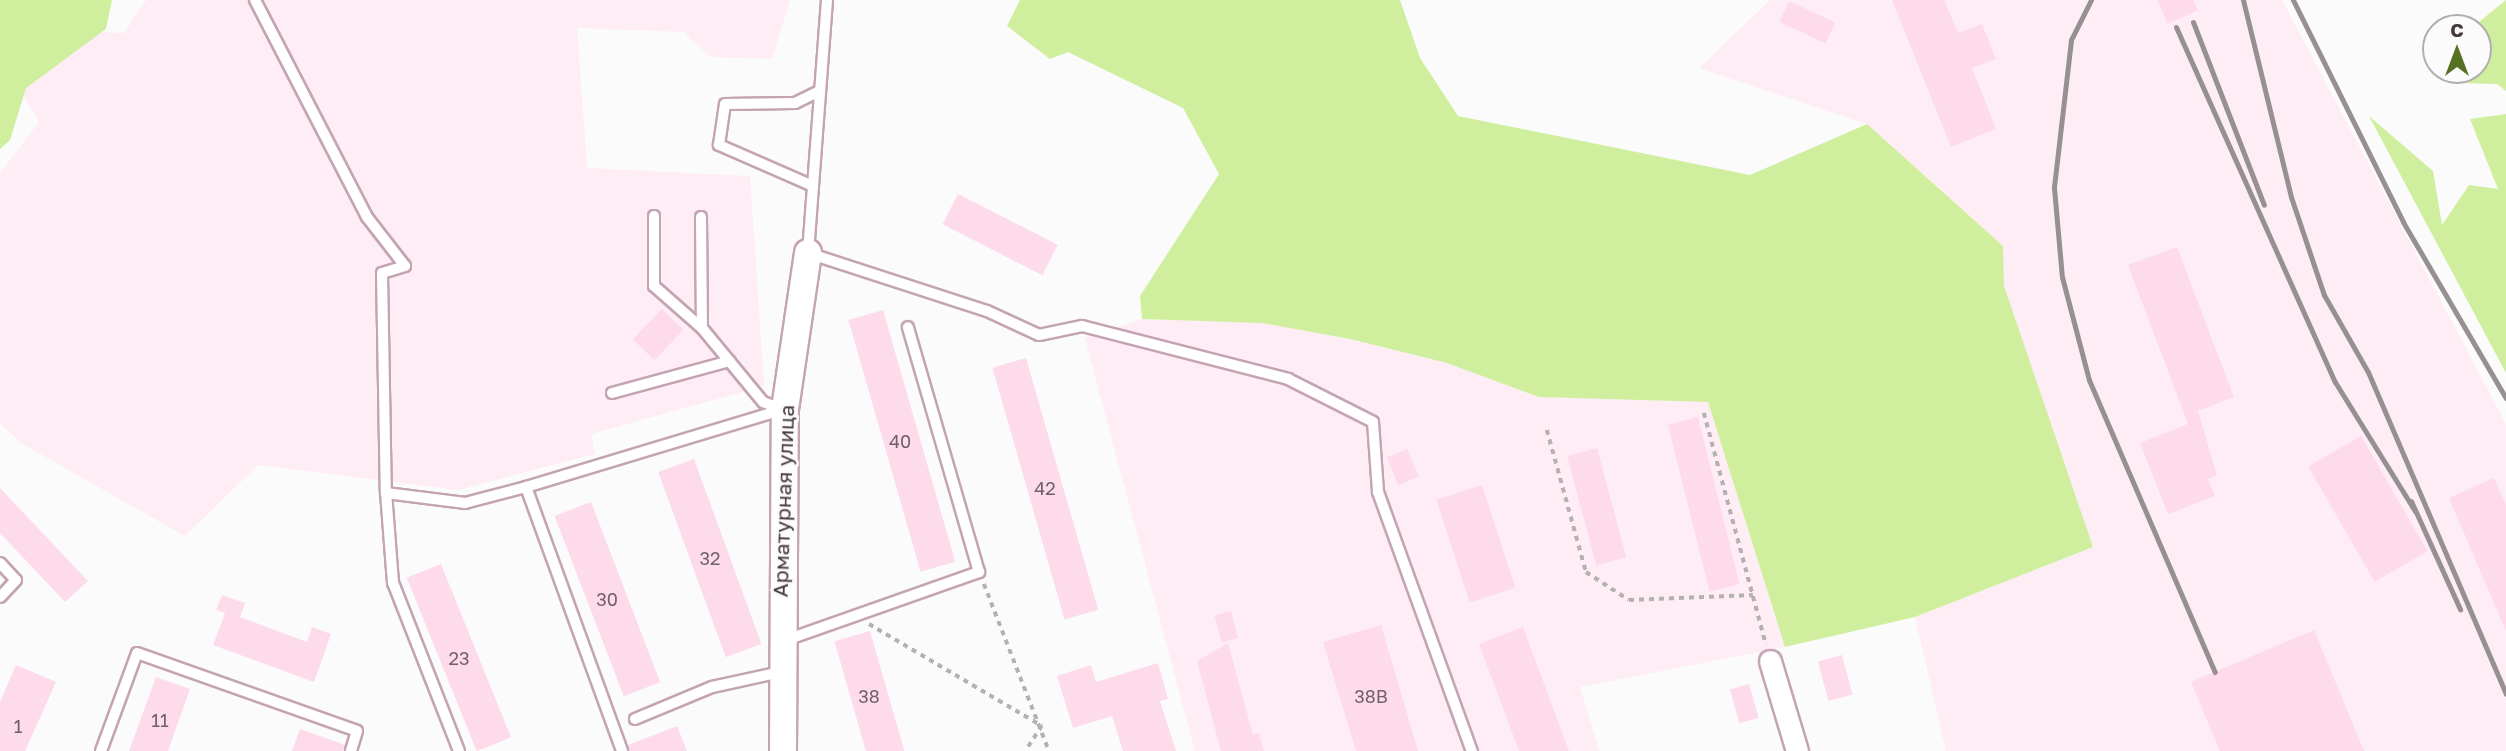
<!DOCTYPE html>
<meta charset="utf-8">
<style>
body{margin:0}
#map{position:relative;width:2506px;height:751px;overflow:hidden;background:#fbfbfb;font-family:"Golos Text",sans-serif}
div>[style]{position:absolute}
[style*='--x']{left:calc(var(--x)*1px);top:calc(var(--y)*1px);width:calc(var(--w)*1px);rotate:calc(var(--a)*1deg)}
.built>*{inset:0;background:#feedf5}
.green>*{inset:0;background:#cfef9f}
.building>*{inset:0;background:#fddbeb;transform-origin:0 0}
.path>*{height:3.5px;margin-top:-1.75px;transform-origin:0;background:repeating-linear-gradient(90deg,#b5b0b2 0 5px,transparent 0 10px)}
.roads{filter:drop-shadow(2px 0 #c4a4b3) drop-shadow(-2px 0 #c4a4b3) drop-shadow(0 2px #c4a4b3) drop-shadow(0 -2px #c4a4b3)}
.service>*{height:10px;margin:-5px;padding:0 5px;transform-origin:5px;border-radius:5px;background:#fff}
.minor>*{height:21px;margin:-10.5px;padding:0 10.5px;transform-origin:10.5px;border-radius:10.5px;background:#fff}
.tertiary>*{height:26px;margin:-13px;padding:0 13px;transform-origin:13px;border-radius:13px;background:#fff}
.rail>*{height:5px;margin:-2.5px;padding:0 2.5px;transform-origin:2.5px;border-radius:2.5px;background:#979093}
span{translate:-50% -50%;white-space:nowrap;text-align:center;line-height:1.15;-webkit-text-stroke:5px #fbfbfb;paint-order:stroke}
.number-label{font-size:18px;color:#726068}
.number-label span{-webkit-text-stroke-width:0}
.street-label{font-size:21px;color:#44373d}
.north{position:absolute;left:2422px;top:14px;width:70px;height:70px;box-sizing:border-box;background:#fbfbfb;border:2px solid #b2adaf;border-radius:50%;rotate:0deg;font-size:19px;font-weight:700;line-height:28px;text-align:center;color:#44373d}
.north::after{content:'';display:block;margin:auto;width:24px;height:32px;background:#567124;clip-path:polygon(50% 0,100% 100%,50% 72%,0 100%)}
</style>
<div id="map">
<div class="built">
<i style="clip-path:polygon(146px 0,790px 0,772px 59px,710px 57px,684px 32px,577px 28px,587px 168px,750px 176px,764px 386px,591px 434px,595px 454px,458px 490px,258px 465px,185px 536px,21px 443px,0 423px,0 173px,39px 122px,18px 87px,67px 31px,124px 33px)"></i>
<i style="clip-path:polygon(1770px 0,2282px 0,2506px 424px,2506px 751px,1946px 751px,1915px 617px,2093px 547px,2003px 286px,2003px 246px,1867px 124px,1699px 68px)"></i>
<i style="clip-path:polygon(1142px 319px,1261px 323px,1350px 339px,1447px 363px,1539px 397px,1708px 402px,1785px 647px,1580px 687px,1599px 751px,1195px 751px,1085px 338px)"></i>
</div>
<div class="green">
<i style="clip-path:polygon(0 0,112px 0,106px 29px,26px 88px,10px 140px,0 149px)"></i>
<i style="clip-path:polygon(1020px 0,1400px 0,1420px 58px,1458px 116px,1750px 175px,1867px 124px,2003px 246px,2004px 286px,2093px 547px,1915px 617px,1785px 647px,1708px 402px,1539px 397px,1447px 363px,1350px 339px,1261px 323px,1142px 319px,1140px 296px,1219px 174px,1183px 108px,1068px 52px,1050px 59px,1007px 26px)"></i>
<i style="clip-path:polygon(2506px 0,2506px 91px,2497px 84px,2461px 83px,2465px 70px,2478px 70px,2479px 22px)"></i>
<i style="clip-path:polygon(2506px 114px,2506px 373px,2369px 116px,2433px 171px,2442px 225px,2469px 185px,2498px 189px,2470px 119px)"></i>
</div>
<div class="building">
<i style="clip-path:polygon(1892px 0,1944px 0,1958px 33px,1982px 24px,1996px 59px,1972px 68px,1996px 129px,1951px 147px)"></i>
<i style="clip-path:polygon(2157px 0,2193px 0,2198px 10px,2168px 24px)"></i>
<i style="left:1789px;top:1px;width:51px;height:23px;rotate:25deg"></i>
<i style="left:958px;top:194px;width:112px;height:34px;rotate:27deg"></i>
<i style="clip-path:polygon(2177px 247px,2234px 397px,2198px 411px,2217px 475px,2208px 479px,2215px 496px,2168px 514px,2140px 443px,2188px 424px,2128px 265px)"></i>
<i style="left:662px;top:309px;width:30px;height:42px;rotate:44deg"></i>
<i style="left:883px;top:310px;width:262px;height:36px;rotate:74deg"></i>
<i style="left:1026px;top:358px;width:262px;height:35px;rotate:74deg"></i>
<i style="left:1698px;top:417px;width:172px;height:31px;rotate:76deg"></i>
<i style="left:2361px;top:436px;width:133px;height:61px;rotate:60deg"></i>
<i style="left:1597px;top:448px;width:113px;height:31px;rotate:75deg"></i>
<i style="left:1407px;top:449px;width:30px;height:22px;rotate:67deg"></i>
<i style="left:694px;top:459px;width:197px;height:38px;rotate:70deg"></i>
<i style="clip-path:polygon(2494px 478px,2506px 505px,2506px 631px,2449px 498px)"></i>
<i style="left:1482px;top:485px;width:108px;height:48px;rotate:72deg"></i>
<i style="clip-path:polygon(0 488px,88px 581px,65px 602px,0 533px)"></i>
<i style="left:591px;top:502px;width:193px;height:39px;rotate:69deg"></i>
<i style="left:441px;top:564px;width:187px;height:37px;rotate:68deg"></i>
<i style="clip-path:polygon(222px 595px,245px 603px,240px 617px,307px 642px,312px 627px,331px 634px,314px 682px,213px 645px,225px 613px,216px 610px)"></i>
<i style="left:1231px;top:611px;width:28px;height:17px;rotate:75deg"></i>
<i style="clip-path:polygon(1381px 625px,1418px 751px,1356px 751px,1323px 642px)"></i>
<i style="clip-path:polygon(1523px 627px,1569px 751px,1519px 751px,1479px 644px)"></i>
<i style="clip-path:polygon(2314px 630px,2364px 751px,2220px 751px,2191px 682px)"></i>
<i style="left:870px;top:631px;width:125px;height:37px;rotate:74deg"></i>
<i style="clip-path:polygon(1228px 643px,1253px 735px,1259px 733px,1264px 751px,1221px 751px,1197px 661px)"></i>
<i style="left:1842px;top:655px;width:41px;height:25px;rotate:75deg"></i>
<i style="clip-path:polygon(1158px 663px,1168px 699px,1160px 701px,1176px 751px,1123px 751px,1112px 716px,1073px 728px,1057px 676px,1091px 665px,1096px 682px)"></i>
<i style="clip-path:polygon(16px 665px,56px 682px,25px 751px,0 751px,0 702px)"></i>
<i style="clip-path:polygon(156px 677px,190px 689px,168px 751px,129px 751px)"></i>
<i style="left:1749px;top:684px;width:35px;height:20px;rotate:74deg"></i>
<i style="clip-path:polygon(677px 726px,687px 751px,630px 751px,628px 745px)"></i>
<i style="clip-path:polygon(300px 729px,345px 745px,343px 751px,292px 751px)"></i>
</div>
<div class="path">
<i style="--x:1704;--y:413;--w:240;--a:75"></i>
<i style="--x:1547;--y:430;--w:147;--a:74.6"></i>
<i style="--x:1586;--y:572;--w:51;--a:33.1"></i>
<i style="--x:1629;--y:600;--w:124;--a:-2.3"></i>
<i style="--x:984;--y:584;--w:179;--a:68.7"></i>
<i style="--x:869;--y:624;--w:201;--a:30.5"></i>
<i style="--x:1042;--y:726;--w:30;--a:123"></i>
</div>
<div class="roads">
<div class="service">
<i style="--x:255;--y:0;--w:244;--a:62.7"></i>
<i style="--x:367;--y:217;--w:62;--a:52.2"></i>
<i style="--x:405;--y:266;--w:24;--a:163"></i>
<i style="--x:382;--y:273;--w:220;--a:89"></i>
<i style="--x:827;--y:0;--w:254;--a:94.3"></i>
<i style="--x:808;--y:253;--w:188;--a:18"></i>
<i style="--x:987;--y:311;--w:57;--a:24.8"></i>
<i style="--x:1039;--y:335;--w:44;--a:-11.8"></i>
<i style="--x:1082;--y:326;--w:213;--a:14.4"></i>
<i style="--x:1288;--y:379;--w:95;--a:26.8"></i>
<i style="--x:1373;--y:422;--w:70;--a:85.9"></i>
<i style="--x:1378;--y:492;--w:276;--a:70.1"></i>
<i style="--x:813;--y:186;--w:103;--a:-156.4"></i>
<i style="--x:719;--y:145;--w:41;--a:-81.7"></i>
<i style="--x:725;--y:104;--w:70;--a:-0.8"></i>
<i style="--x:795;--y:103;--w:25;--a:-26"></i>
<i style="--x:654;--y:216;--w:70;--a:90"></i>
<i style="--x:654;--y:286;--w:64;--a:41.2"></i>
<i style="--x:701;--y:217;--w:111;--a:89.5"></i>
<i style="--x:702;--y:328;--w:96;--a:50.5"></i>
<i style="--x:763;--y:402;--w:20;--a:20"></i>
<i style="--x:612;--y:393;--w:122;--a:-15.2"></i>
<i style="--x:526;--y:487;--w:270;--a:-16.8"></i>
<i style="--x:0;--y:563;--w:23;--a:47"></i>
<i style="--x:16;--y:580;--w:23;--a:133"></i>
<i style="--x:783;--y:641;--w:208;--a:-19.4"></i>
<i style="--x:979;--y:572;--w:255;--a:-106.2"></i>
<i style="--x:635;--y:719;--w:83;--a:-22.6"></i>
<i style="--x:712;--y:687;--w:71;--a:-12.3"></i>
<i style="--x:101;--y:751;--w:104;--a:-69.8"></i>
<i style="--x:137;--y:653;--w:233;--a:19.5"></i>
<i style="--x:357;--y:731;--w:21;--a:107"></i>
<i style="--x:459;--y:751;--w:180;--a:-111.4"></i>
<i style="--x:393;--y:583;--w:90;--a:-94.4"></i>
<i style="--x:386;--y:493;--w:80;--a:7.2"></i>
<i style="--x:465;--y:503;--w:63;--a:-14.7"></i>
<i style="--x:526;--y:487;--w:281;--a:70"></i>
</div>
<div class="minor">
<i style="--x:1770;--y:661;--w:94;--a:73.3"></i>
</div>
<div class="tertiary">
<i style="--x:783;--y:751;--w:342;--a:-89.7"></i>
<i style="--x:785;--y:409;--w:158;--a:-81.6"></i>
</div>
</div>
<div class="rail">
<i style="--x:2091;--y:0;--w:45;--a:116.6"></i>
<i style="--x:2071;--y:40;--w:149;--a:96.6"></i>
<i style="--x:2054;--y:188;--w:89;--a:84.9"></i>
<i style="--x:2062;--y:277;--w:106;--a:75.3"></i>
<i style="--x:2089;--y:380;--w:318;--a:66.7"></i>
<i style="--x:2243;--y:0;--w:203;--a:76.3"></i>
<i style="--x:2291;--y:197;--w:103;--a:71.4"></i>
<i style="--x:2324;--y:295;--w:89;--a:60.3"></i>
<i style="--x:2368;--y:372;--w:350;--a:66.8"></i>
<i style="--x:2293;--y:0;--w:248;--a:63.6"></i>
<i style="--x:2403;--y:222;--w:204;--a:59.7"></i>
<i style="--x:2193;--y:22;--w:196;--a:68.8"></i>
<i style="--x:2176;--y:27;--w:389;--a:65.9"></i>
<i style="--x:2335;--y:382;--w:152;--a:58.2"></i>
<i style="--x:2411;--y:501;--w:119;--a:65.6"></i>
</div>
<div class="number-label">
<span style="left:900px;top:441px">40</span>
<span style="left:1045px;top:488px">42</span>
<span style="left:710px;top:558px">32</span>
<span style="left:607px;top:599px">30</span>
<span style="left:459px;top:658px">23</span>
<span style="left:869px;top:696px">38</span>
<span style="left:1371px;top:696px">38В</span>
<span style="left:160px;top:720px">11</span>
<span style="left:18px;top:726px">1</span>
</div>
<div class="street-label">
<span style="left:783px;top:501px;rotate:-88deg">Арматурная улица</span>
</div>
<div class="north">С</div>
</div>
